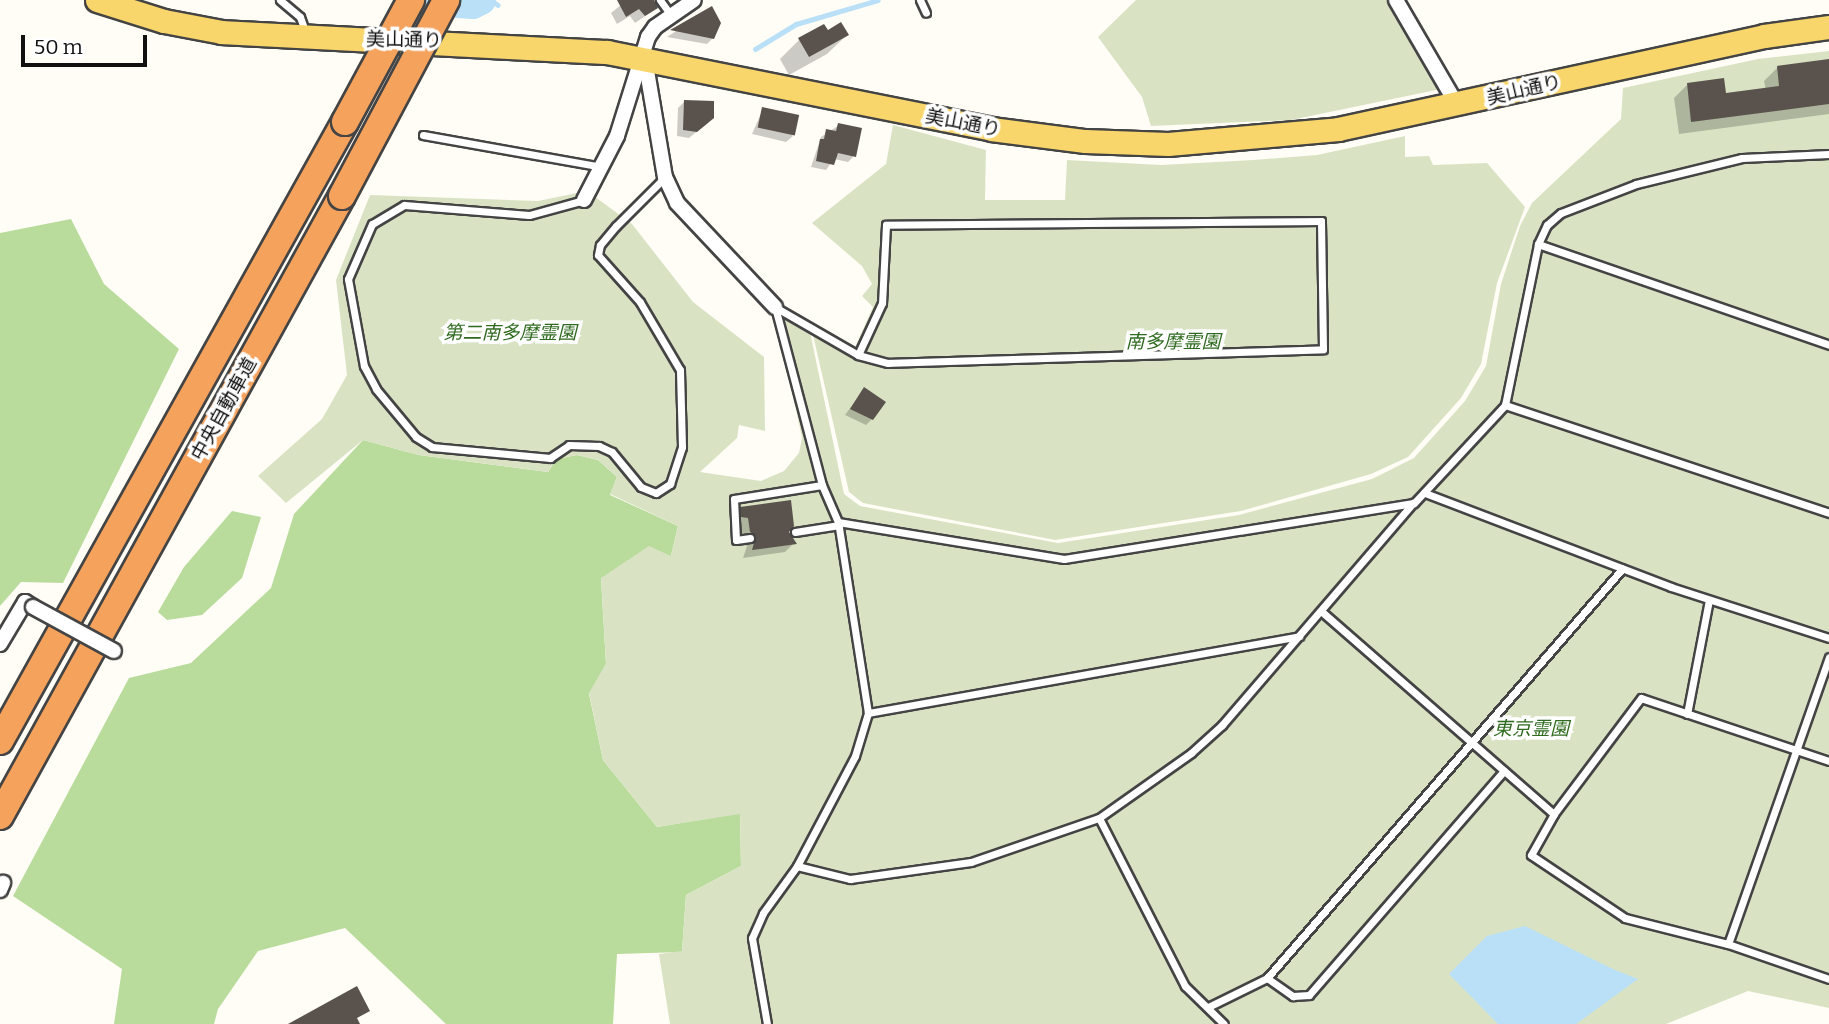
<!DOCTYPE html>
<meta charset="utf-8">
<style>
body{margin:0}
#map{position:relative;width:1829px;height:1024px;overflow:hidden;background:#fffdf5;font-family:Bitter,"Noto Sans JP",serif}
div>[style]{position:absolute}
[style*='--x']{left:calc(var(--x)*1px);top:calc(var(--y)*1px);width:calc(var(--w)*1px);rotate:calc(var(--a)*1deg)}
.forest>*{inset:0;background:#b9dc9c}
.cemetery>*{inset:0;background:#d9e3c4}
.water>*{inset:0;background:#b9e0f7}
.shadow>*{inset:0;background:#0003}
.stream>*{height:5px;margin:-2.5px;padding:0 2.5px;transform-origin:2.5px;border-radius:2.5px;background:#b9e0f7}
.river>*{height:30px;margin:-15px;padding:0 15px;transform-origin:15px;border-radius:15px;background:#b9e0f7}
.building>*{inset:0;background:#5a524d;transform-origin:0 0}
.roads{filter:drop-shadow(2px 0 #444) drop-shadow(-2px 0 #444) drop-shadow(0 2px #444) drop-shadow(0 -2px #444)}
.service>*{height:7px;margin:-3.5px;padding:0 3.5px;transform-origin:3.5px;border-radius:3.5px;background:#fff}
.minor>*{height:14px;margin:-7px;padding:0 7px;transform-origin:7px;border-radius:7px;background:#fff}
.primary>*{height:23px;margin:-11.5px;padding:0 11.5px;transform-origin:11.5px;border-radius:11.5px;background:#f9d66b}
.motorway>*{height:26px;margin:-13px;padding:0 13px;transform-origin:13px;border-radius:13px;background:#f5a25d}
.bridges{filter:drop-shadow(2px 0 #444) drop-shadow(-2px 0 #444) drop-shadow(0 2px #444) drop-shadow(0 -2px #444)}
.minor-bridge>*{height:14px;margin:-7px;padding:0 7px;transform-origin:7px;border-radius:7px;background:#fff}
.motorway-bridge>*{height:26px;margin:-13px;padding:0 13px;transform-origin:13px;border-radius:13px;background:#f5a25d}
span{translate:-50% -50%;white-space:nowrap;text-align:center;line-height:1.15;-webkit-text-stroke:7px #fff;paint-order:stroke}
.street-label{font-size:19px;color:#111}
.park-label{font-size:19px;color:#2f6b1f;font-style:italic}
.scale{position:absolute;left:21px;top:35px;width:126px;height:32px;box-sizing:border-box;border:4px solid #111;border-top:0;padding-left:9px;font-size:21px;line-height:24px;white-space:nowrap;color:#111;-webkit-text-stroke:5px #fff;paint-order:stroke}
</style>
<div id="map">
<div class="forest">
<i style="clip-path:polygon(71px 219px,104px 284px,179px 349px,63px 583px,21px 582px,0 606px,0 233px)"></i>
<i style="clip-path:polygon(363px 440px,419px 455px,548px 472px,557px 459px,577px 455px,598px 460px,617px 477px,610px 495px,678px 526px,671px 556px,601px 578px,606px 664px,589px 694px,603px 760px,657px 827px,740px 813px,741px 866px,686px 895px,682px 952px,617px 954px,613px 1024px,446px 1024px,345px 928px,258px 951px,218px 1009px,214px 1024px,114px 1024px,122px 969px,13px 896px,129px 678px,191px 663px,271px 588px,294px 514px)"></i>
<i style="clip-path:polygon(232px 511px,261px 517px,242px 578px,202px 615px,167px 620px,158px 612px,184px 567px)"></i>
</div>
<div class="cemetery">
<i style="clip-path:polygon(1136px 0,1396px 0,1446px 88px,1291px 120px,1151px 126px,1142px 97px,1098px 37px)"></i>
<i style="clip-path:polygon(1829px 51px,1829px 1008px,1748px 991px,1666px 1024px,670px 1024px,659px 954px,682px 951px,686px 895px,741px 866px,740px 814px,657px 827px,603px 760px,589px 693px,606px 664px,601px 578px,649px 546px,671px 556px,678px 526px,610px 494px,617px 477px,598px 460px,577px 455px,557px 459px,548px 472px,419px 455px,363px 440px,286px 503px,258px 476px,322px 419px,347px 375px,336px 280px,370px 195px,538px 201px,587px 191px,632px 224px,693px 302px,764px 357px,765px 431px,739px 425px,737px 438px,700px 472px,761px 481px,784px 471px,799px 453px,802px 438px,776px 314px,810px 332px,844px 494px,860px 506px,1058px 543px,1239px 515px,1372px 479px,1414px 458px,1465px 401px,1486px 366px,1501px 284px,1520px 226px,1532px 203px,1621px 119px,1623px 88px,1758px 59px)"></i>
<i style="clip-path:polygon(893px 125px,986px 150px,985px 200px,1065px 200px,1067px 160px,1161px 165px,1253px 160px,1317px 155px,1405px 136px,1405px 157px,1429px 156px,1433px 165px,1487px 163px,1525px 207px,1497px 283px,1481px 364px,1461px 398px,1408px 457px,1371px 474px,1241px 511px,1055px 540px,863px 503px,849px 492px,813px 335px,851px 356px,873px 307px,862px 296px,872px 284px,862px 266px,812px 223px,886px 164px)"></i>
</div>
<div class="water">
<i style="clip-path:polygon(1525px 926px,1615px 970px,1638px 979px,1576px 1024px,1498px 1024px,1449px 974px,1487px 936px)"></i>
</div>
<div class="shadow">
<i style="clip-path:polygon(627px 0,669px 0,635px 23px,630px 16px,617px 24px,611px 13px)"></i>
<i style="clip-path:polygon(711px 8px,713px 38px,707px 44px,667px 37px)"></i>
<i style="clip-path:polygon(827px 32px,847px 35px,827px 54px,789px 75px,780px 59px,799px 40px)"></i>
<i style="clip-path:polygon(1829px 61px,1829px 114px,1679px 134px,1674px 98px,1687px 85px,1725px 95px,1766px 90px,1764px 81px,1777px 68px)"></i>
<i style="clip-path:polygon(684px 102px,706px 124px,689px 138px,677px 136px,678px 108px)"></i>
<i style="clip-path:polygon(763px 109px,793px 136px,786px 142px,752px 134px)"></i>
<i style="clip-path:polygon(839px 125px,854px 156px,848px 162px,834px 159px,826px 170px,811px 167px,821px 137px)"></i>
<i style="clip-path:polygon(859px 396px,872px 419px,866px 425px,845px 415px)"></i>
<i style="clip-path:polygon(741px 508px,787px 532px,794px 543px,785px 552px,743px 558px,747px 546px,741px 542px,739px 527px,732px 526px,732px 518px)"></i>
</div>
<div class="stream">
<i style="--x:490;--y:0;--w:9;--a:32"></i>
<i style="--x:755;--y:49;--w:48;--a:-31.4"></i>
<i style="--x:796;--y:24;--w:85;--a:-16.3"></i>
</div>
<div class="river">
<i style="--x:416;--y:0;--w:57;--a:4"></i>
<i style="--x:473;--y:4;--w:9;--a:-27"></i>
</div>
<div class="building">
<i style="clip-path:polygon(617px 0,654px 0,658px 8px,645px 16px,639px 9px,626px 17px)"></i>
<i style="clip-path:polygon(712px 6px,721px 23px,714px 39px,670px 30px)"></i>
<i style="clip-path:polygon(841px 22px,849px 35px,809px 57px,798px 38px,824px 24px,828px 30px)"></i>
<i style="clip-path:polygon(1829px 59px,1829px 104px,1691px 122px,1687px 83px,1724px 78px,1726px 93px,1779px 86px,1777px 66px)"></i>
<i style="clip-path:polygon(684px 100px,714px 101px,714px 118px,697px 132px,683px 130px)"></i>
<i style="left:762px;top:107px;width:38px;height:21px;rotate:12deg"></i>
<i style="clip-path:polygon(838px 123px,862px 128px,856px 157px,838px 153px,834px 165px,816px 161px,820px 139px,824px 139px,826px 129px,836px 131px)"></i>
<i style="clip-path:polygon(864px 387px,886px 402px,873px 420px,850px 409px)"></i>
<i style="clip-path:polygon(791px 500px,794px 526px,789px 532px,797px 544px,752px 550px,756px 536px,750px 532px,748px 518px,741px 517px,740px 507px)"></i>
<i style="clip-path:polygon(357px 986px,370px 1011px,357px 1018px,360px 1024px,288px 1024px)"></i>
</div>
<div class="roads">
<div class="service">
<i style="--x:280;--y:0;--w:26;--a:40"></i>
<i style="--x:300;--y:17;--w:15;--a:70"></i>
<i style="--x:660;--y:0;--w:17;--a:54"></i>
<i style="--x:920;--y:0;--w:14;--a:65"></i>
<i style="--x:423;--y:135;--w:183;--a:10.1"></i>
<i style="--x:584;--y:200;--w:57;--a:164.7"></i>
<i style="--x:529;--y:215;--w:125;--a:-175.4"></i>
<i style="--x:404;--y:205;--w:37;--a:149"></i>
<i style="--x:372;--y:224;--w:60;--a:113.6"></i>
<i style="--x:348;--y:279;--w:88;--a:79.6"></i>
<i style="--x:364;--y:366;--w:26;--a:62"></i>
<i style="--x:376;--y:389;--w:62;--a:50.2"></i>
<i style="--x:416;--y:437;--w:19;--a:32"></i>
<i style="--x:432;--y:447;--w:119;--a:5.3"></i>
<i style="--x:550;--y:458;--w:23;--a:-34"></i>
<i style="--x:569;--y:445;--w:30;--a:2"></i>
<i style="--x:599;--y:446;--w:14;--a:25"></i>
<i style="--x:612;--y:452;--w:45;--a:50.4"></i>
<i style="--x:641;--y:487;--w:16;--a:22"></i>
<i style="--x:656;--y:493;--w:17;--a:-33"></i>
<i style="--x:670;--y:484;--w:39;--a:-72"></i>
<i style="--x:682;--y:447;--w:77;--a:-91.5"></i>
<i style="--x:680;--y:370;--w:79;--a:-120.5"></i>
<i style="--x:640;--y:302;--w:63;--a:-131.8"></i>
<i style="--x:598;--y:255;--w:10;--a:-79"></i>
<i style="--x:600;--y:245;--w:25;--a:-50"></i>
<i style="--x:616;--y:226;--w:69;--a:-45"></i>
<i style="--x:1538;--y:244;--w:308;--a:19.1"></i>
<i style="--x:775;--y:307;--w:96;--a:30"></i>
<i style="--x:858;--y:355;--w:31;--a:15"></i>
<i style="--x:888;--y:363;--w:435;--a:-1.8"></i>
<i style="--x:1323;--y:349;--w:128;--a:-90.9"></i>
<i style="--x:1321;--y:221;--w:435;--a:179.5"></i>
<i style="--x:886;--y:225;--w:78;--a:92.9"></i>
<i style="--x:882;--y:303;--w:57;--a:114.8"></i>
<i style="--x:1505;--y:405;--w:342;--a:18.4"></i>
<i style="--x:1425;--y:493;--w:263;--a:20.9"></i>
<i style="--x:1671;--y:587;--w:166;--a:17.9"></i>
<i style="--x:838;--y:522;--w:229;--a:9.3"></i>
<i style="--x:1064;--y:559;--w:354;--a:-9.1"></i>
<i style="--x:1414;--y:503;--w:134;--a:-47.1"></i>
<i style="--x:1505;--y:405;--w:164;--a:-78.4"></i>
<i style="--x:1538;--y:244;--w:21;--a:-65"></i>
<i style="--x:1547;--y:225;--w:18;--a:-41"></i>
<i style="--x:1561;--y:213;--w:80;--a:-21.1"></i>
<i style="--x:1636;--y:184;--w:109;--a:-13.8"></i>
<i style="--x:1742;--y:158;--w:87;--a:-2.6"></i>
<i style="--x:795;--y:532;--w:45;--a:-9"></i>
<i style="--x:750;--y:538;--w:14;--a:172"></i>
<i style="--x:736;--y:540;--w:41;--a:-92.8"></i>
<i style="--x:734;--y:499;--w:89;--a:-9"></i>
<i style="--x:1321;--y:611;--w:309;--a:41.1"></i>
<i style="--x:868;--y:713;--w:438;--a:-10.1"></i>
<i style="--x:1687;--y:714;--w:116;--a:-79.1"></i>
<i style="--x:1829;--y:761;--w:198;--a:-161.5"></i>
<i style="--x:1641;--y:698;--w:145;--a:126.9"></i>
<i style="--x:1554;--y:814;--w:47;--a:119.3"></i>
<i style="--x:1531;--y:855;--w:113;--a:33.8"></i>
<i style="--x:1625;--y:918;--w:106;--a:14.2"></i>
<i style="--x:1728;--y:944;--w:107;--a:19.1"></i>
<i style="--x:1099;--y:818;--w:189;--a:62.9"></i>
<i style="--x:1185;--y:986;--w:54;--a:44.3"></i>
<i style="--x:797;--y:866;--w:55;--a:13.8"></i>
<i style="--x:850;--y:879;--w:122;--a:-8"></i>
<i style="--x:971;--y:862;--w:135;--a:-19"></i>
<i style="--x:1099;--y:818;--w:113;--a:-35.2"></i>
<i style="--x:1191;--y:753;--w:42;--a:-42.1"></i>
<i style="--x:1222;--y:725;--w:293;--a:-49.3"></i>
<i style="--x:1728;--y:944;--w:304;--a:-70.6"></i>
<i style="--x:1267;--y:978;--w:32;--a:35"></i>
<i style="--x:1293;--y:996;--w:16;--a:-4"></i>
<i style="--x:1309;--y:995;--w:297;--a:-49"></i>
<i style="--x:1208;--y:1007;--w:66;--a:-26.2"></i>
<i style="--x:1267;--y:978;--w:542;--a:-49.04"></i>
<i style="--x:767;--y:1024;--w:87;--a:-99.9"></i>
<i style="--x:752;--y:938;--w:27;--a:-66"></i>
<i style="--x:763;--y:913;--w:58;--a:-54.1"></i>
<i style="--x:797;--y:866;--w:124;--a:-62.2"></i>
<i style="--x:855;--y:756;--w:45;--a:-73.2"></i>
<i style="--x:868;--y:713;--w:193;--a:-98.9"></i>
<i style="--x:838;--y:522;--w:40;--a:-113.4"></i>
<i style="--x:822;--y:485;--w:184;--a:-104.8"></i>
</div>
<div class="minor">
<i style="--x:1396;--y:0;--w:121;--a:59.8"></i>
<i style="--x:645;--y:59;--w:120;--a:80.4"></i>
<i style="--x:665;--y:177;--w:29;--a:65"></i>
<i style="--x:677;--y:203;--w:143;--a:46.7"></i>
<i style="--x:584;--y:200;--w:72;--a:-62.7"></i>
<i style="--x:617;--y:136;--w:104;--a:-72.6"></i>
<i style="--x:648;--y:37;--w:12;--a:-55"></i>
<i style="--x:655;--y:27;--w:47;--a:-34.7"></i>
<i style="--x:0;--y:644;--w:49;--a:-59.2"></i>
<i style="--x:25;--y:602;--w:9;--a:32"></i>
<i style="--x:0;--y:890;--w:8;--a:-67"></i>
</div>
<div class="primary">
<i style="--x:97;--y:0;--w:70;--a:17.4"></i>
<i style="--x:164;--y:21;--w:59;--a:10.7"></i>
<i style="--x:222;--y:32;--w:386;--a:3"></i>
<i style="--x:607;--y:52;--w:392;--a:11.3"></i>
<i style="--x:991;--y:129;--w:95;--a:7.3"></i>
<i style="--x:1085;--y:141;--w:83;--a:2.1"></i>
<i style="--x:1168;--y:144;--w:171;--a:-5"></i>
<i style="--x:1338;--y:129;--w:436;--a:-12.3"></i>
<i style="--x:1764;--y:36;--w:66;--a:-7.9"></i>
</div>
<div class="motorway">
<i style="--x:0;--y:741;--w:709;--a:-60.87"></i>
<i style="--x:0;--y:816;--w:708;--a:-61.12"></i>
</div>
</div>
<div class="bridges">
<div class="minor-bridge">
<i style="--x:33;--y:607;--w:92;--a:28.5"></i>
</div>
<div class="motorway-bridge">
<i style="--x:345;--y:122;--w:139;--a:-61.6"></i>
<i style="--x:342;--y:196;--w:222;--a:-62"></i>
</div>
</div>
<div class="street-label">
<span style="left:404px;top:40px;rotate:1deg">美山通り</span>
<span style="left:1524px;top:90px;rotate:-13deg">美山通り</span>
<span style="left:963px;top:123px;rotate:11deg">美山通り</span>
<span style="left:224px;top:409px;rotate:-61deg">中央自動車道</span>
</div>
<div class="park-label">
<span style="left:510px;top:333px">第二南多摩霊園</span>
<span style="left:1173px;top:342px">南多摩霊園</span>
<span style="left:1531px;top:729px">東京霊園</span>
</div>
<div class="scale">50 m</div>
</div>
